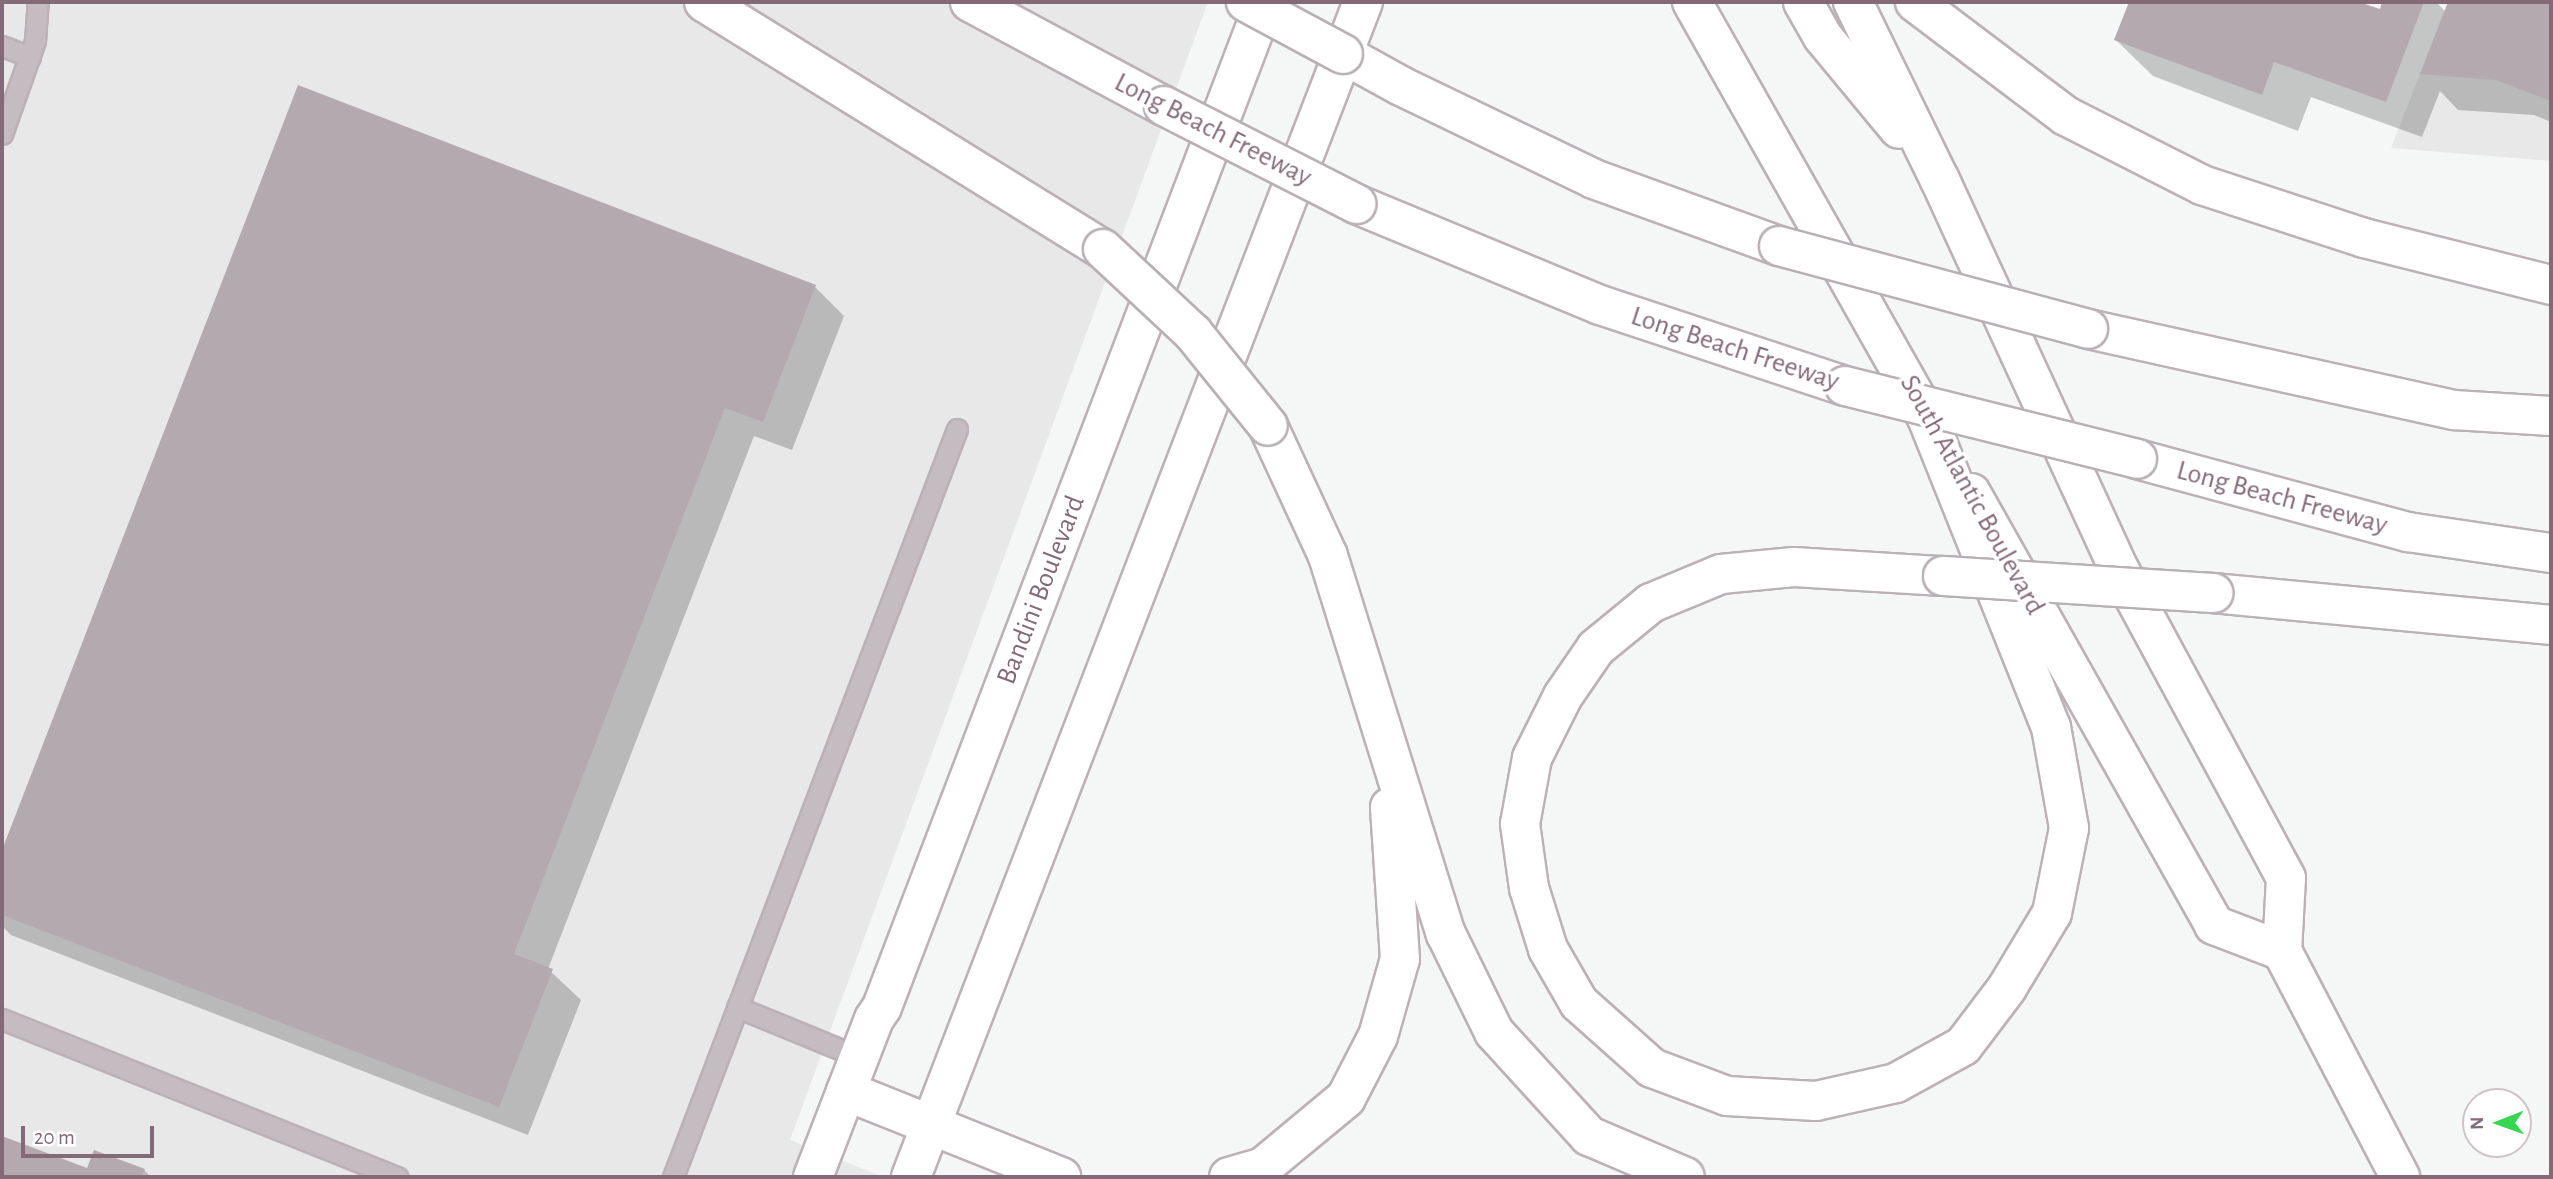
<!DOCTYPE html>
<style>
body{margin:0}
#map{position:relative;width:2553px;height:1179px;overflow:hidden;background:#f5f7f7;font-family:"Alegreya Sans",sans-serif}
div>[style]{position:absolute}
[style*='--x']{left:calc(var(--x)*1px);top:calc(var(--y)*1px);width:calc(var(--w)*1px);rotate:calc(var(--a)*1deg)}
.built>*{inset:0;background:#e8e8e9}
.shadow>*{inset:0;background:#0003}
.building>*{inset:0;background:#b5a9b0}
.roads{filter:drop-shadow(2px 0 #bbb1b7) drop-shadow(-2px 0 #bbb1b7) drop-shadow(0 2px #bbb1b7) drop-shadow(0 -2px #bbb1b7)}
.lane>*{height:19px;margin:-9.5px;padding:0 9.5px;transform-origin:9.5px;border-radius:9.5px;background:#c4bcc1}
.secondary>*{height:38px;margin:-19px;padding:0 19px;transform-origin:19px;border-radius:19px;background:#fff}
.primary>*{height:38px;margin:-19px;padding:0 19px;transform-origin:19px;border-radius:19px;background:#fff}
.highway>*{height:38px;margin:-19px;padding:0 19px;transform-origin:19px;border-radius:19px;background:#fff}
.bridges{filter:drop-shadow(2px 0 #b8b0b5) drop-shadow(-2px 0 #b8b0b5) drop-shadow(0 2px #b8b0b5) drop-shadow(0 -2px #b8b0b5)}
.highway-bridge>*{height:38px;margin:-19px;padding:0 19px;transform-origin:19px;border-radius:19px;background:#fff}
span{translate:-50% -50%;white-space:nowrap;text-align:center;line-height:1.15;-webkit-text-stroke:7px #fff;paint-order:stroke}
.street-label{font-size:28px;color:#846979}
.frame{position:absolute;inset:0;border:4px solid #846979;pointer-events:none}
.north{position:absolute;left:2462px;top:1088px;width:70px;height:70px;box-sizing:border-box;background:#fff;border:2px solid #cec3c9;border-radius:50%;rotate:269deg;font-size:19px;font-weight:700;line-height:28px;text-align:center;color:#846979}
.north::after{content:'';display:block;margin:auto;width:24px;height:32px;background:#35d753;clip-path:polygon(50% 0,100% 100%,50% 72%,0 100%)}
.scale{position:absolute;left:21px;top:1126px;width:133px;height:32px;box-sizing:border-box;border:4px solid #846979;border-top:0;padding-left:9px;font-size:21px;line-height:24px;white-space:nowrap;color:#846979;-webkit-text-stroke:5px #fff;paint-order:stroke}
</style>
<div id="map">
<div class="built">
<i style="clip-path:polygon(2px 2px,1208px 2px,790px 1140px,884px 1177px,2px 1177px)"></i>
<i style="clip-path:polygon(2448px 2px,2551px 2px,2551px 161px,2391px 148px)"></i>
</div>
<div class="shadow">
<i style="clip-path:polygon(2131px 2px,2354px 2px,2381px 12px,2384px 2px,2436px 2px,2446px 12px,2450px 2px,2551px 2px,2551px 122px,2534px 115px,2458px 110px,2440px 91px,2422px 137px,2311px 97px,2298px 131px,2153px 76px,2116px 40px)"></i>
<i style="clip-path:polygon(299px 87px,815px 287px,844px 316px,792px 450px,754px 436px,548px 969px,581px 1000px,528px 1135px,11px 935px,2px 926px,2px 855px)"></i>
<i style="clip-path:polygon(2px 1138px,88px 1171px,144px 1170px,151px 1177px,2px 1177px)"></i>
</div>
<div class="building">
<i style="clip-path:polygon(2129px 2px,2359px 2px,2380px 9px,2382px 2px,2424px 2px,2386px 102px,2274px 62px,2262px 95px,2114px 40px)"></i>
<i style="clip-path:polygon(2448px 2px,2551px 2px,2551px 101px,2496px 80px,2420px 74px)"></i>
<i style="clip-path:polygon(298px 85px,816px 285px,763px 422px,725px 408px,514px 954px,553px 969px,499px 1107px,2px 915px,2px 850px)"></i>
<i style="clip-path:polygon(2px 1136px,87px 1168px,94px 1150px,145px 1169px,141px 1177px,2px 1177px)"></i>
</div>
<div class="roads">
<div class="lane">
<i style="--x:2;--y:46;--w:30;--a:21"></i>
<i style="--x:2;--y:134;--w:99;--a:-70.5"></i>
<i style="--x:35;--y:41;--w:39;--a:-86"></i>
<i style="--x:737;--y:1007;--w:132;--a:22.3"></i>
<i style="--x:2;--y:1019;--w:426;--a:21.8"></i>
<i style="--x:673;--y:1177;--w:800;--a:-69.21"></i>
</div>
<div class="secondary">
<i style="--x:813;--y:1177;--w:169;--a:-68.9"></i>
<i style="--x:874;--y:1019;--w:14;--a:-56"></i>
<i style="--x:882;--y:1007;--w:1076;--a:-69.14"></i>
<i style="--x:911;--y:1177;--w:1259;--a:-68.96"></i>
</div>
<div class="primary">
<i style="--x:1692;--y:2;--w:491;--a:60.5"></i>
<i style="--x:1803;--y:2;--w:40;--a:60.3"></i>
<i style="--x:1823;--y:37;--w:119;--a:50.4"></i>
<i style="--x:1853;--y:2;--w:198;--a:64"></i>
<i style="--x:1940;--y:180;--w:428;--a:65.3"></i>
<i style="--x:2119;--y:569;--w:351;--a:61.6"></i>
<i style="--x:2286;--y:878;--w:73;--a:93.1"></i>
<i style="--x:2282;--y:951;--w:255;--a:62.4"></i>
<i style="--x:1971;--y:493;--w:496;--a:60.6"></i>
<i style="--x:2214;--y:925;--w:73;--a:20.9"></i>
</div>
<div class="highway">
<i style="--x:704;--y:2;--w:469;--a:31.8"></i>
<i style="--x:970;--y:2;--w:220;--a:28.2"></i>
<i style="--x:1915;--y:2;--w:189;--a:37.1"></i>
<i style="--x:2066;--y:116;--w:153;--a:26.9"></i>
<i style="--x:2202;--y:185;--w:170;--a:18.1"></i>
<i style="--x:2364;--y:238;--w:193;--a:14.1"></i>
<i style="--x:1343;--y:54;--w:66;--a:28.9"></i>
<i style="--x:1401;--y:86;--w:214;--a:25.7"></i>
<i style="--x:1594;--y:179;--w:197;--a:19.9"></i>
<i style="--x:1356;--y:204;--w:264;--a:22.5"></i>
<i style="--x:1600;--y:305;--w:258;--a:18.3"></i>
<i style="--x:2088;--y:329;--w:375;--a:12.5"></i>
<i style="--x:2454;--y:410;--w:97;--a:3.5"></i>
<i style="--x:1924;--y:410;--w:341;--a:68.2"></i>
<i style="--x:2051;--y:727;--w:103;--a:79.9"></i>
<i style="--x:2069;--y:828;--w:87;--a:101.3"></i>
<i style="--x:2052;--y:913;--w:87;--a:121"></i>
<i style="--x:2007;--y:988;--w:73;--a:127.2"></i>
<i style="--x:1963;--y:1046;--w:77;--a:151.1"></i>
<i style="--x:1896;--y:1083;--w:82;--a:167.3"></i>
<i style="--x:1816;--y:1101;--w:89;--a:-176.8"></i>
<i style="--x:1727;--y:1096;--w:80;--a:-159.5"></i>
<i style="--x:1652;--y:1068;--w:98;--a:-138.3"></i>
<i style="--x:1579;--y:1003;--w:62;--a:-119.9"></i>
<i style="--x:1548;--y:949;--w:64;--a:-107.3"></i>
<i style="--x:1529;--y:888;--w:65;--a:-98"></i>
<i style="--x:1520;--y:824;--w:67;--a:-79.7"></i>
<i style="--x:1532;--y:758;--w:69;--a:-63.4"></i>
<i style="--x:1563;--y:696;--w:58;--a:-55.5"></i>
<i style="--x:1596;--y:648;--w:71;--a:-39.3"></i>
<i style="--x:1651;--y:603;--w:76;--a:-22.5"></i>
<i style="--x:1721;--y:574;--w:73;--a:-5.5"></i>
<i style="--x:1794;--y:567;--w:149;--a:3.5"></i>
<i style="--x:1268;--y:426;--w:143;--a:65.2"></i>
<i style="--x:1328;--y:556;--w:396;--a:72.7"></i>
<i style="--x:1446;--y:934;--w:109;--a:63.9"></i>
<i style="--x:1494;--y:1032;--w:141;--a:47.6"></i>
<i style="--x:1589;--y:1136;--w:104;--a:23.1"></i>
<i style="--x:2137;--y:459;--w:281;--a:15.1"></i>
<i style="--x:2408;--y:532;--w:145;--a:8.4"></i>
<i style="--x:2213;--y:593;--w:340;--a:5.4"></i>
<i style="--x:846;--y:1091;--w:232;--a:21.8"></i>
<i style="--x:1229;--y:1177;--w:35;--a:-16"></i>
<i style="--x:1263;--y:1167;--w:108;--a:-39.7"></i>
<i style="--x:1346;--y:1098;--w:70;--a:-62.7"></i>
<i style="--x:1378;--y:1036;--w:80;--a:-74.1"></i>
<i style="--x:1400;--y:959;--w:152;--a:-93.8"></i>
</div>
</div>
<div class="bridges">
<div class="highway-bridge">
<i style="--x:1246;--y:2;--w:110;--a:28.2"></i>
<i style="--x:1164;--y:106;--w:216;--a:27"></i>
<i style="--x:1779;--y:246;--w:320;--a:15"></i>
<i style="--x:1103;--y:249;--w:123;--a:43"></i>
<i style="--x:1193;--y:333;--w:119;--a:51.1"></i>
<i style="--x:1845;--y:386;--w:301;--a:14"></i>
<i style="--x:1943;--y:576;--w:271;--a:3.6"></i>
</div>
</div>
<div class="street-label">
<span style="left:1213px;top:130px;rotate:27deg">Long Beach Freeway</span>
<span style="left:1735px;top:349px;rotate:18deg">Long Beach Freeway</span>
<span style="left:1972px;top:495px;rotate:61deg">South Atlantic Boulevard</span>
<span style="left:2282px;top:498px;rotate:15deg">Long Beach Freeway</span>
<span style="left:1041px;top:590px;rotate:-69deg">Bandini Boulevard</span>
</div>
<div class="frame"></div>
<div class="north">N</div>
<div class="scale">20 m</div>
</div>
